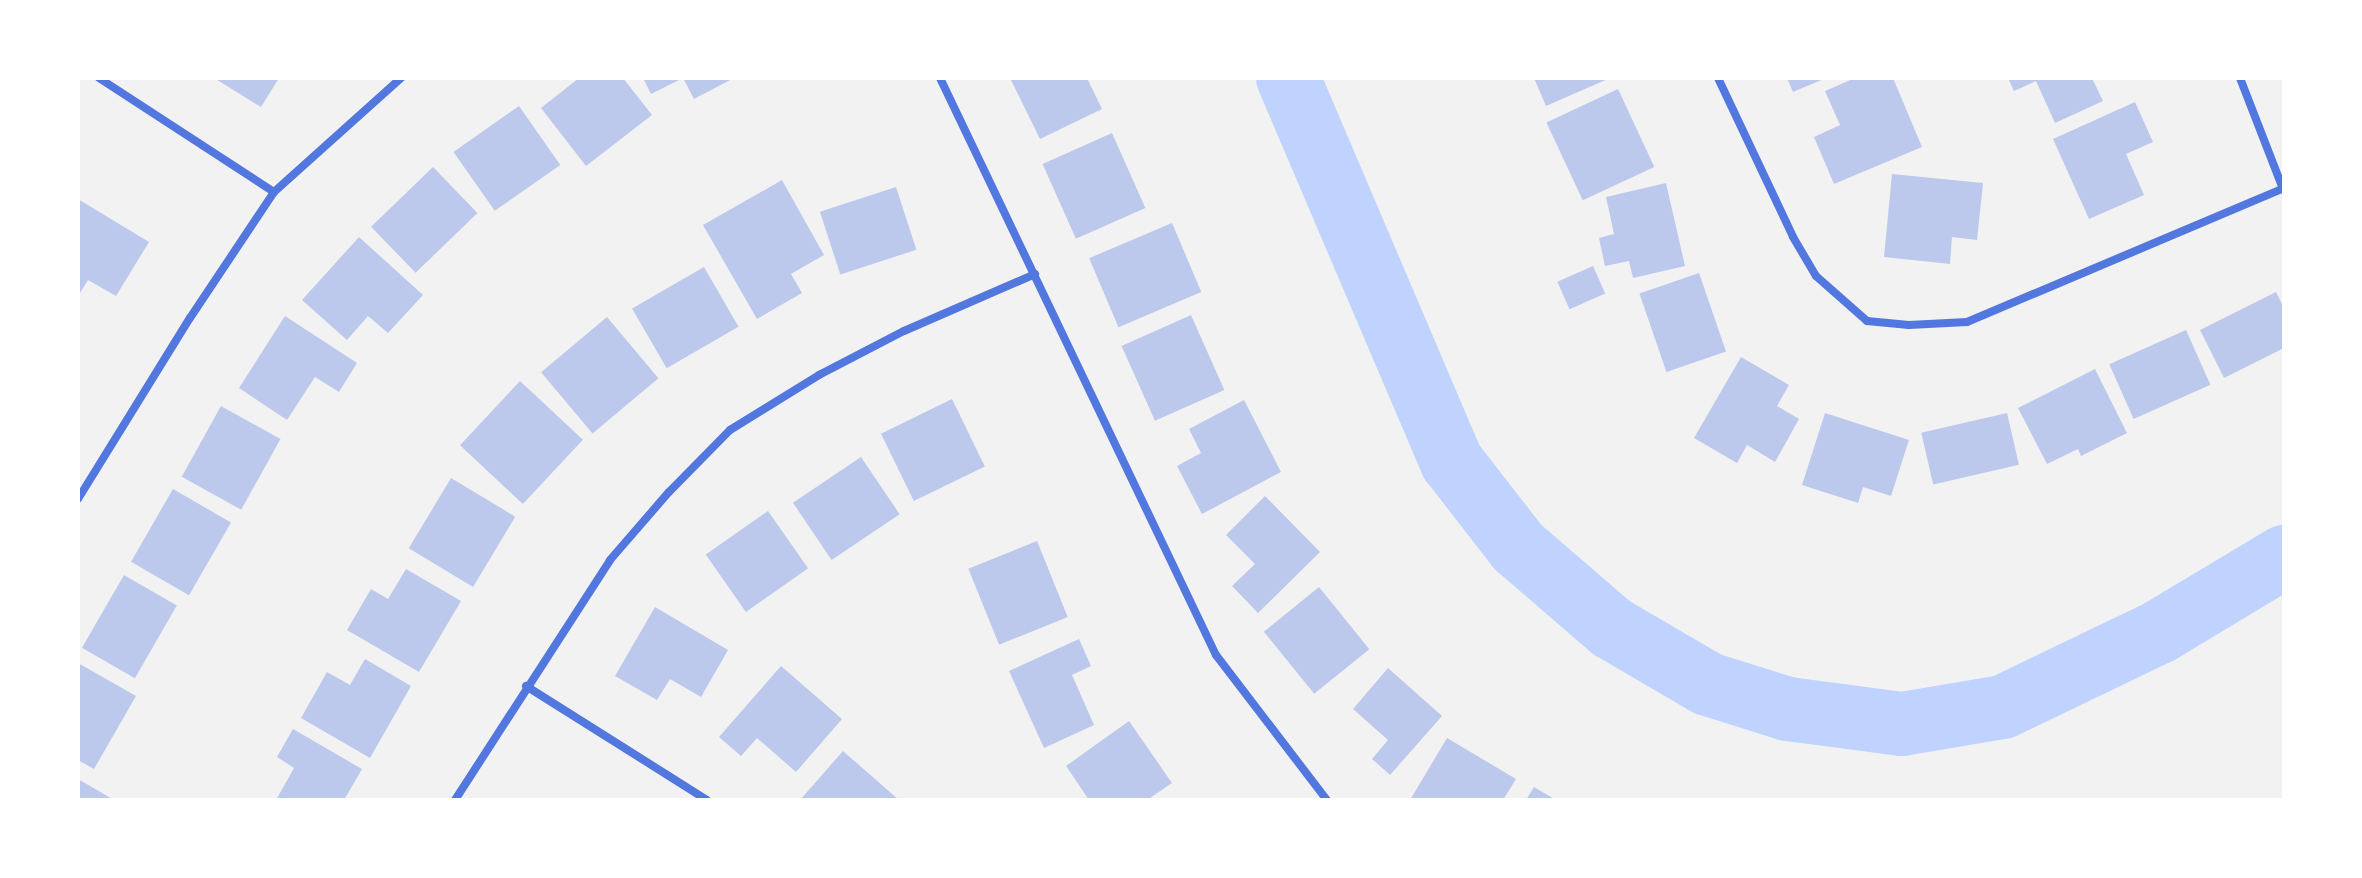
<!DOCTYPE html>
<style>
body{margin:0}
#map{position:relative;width:2362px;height:878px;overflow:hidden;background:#f2f2f2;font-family:"Zilla Slab",serif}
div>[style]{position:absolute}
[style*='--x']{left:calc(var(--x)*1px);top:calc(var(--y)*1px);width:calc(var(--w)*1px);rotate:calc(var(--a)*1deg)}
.river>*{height:64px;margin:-32px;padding:0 32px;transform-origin:32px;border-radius:32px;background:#bfd3fe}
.building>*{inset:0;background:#bdc9ec;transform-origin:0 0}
.minor>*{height:8px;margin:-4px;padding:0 4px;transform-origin:4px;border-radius:4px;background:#5277de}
span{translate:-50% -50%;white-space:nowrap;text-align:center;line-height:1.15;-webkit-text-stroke:8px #fff;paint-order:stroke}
.frame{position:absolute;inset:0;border:80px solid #fff;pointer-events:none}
</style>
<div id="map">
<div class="river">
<i style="--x:1288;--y:78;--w:418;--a:66.9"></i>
<i style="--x:1452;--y:462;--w:108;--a:52.2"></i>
<i style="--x:1518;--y:547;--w:124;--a:40.8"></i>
<i style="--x:1612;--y:628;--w:111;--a:30.3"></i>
<i style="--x:1708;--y:684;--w:84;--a:17.4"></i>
<i style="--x:1788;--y:709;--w:115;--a:7.5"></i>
<i style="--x:1902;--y:724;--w:102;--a:-9.6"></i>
<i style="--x:2003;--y:707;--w:173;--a:-25.7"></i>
<i style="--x:2159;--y:632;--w:146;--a:-31"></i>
</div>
<div class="building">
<i style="clip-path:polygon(214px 78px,279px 78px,261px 107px)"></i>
<i style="clip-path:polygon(579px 78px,623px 78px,652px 115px,586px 166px,541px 108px)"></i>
<i style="clip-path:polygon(643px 78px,734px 78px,694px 99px,683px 78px,651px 94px)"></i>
<i style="clip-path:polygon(1010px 78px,1087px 78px,1102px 109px,1040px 139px)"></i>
<i style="clip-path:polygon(1534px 78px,1610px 78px,1546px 106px)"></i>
<i style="clip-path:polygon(1787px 78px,1826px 78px,1793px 92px)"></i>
<i style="clip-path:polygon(1855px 78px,1893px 78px,1922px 147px,1834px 184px,1814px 137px,1840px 125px,1825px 91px)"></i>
<i style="clip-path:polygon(2008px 78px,2092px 78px,2103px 101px,2055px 123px,2036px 81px,2014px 91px)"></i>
<i style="left:1618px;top:89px;width:86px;height:79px;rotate:65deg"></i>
<i style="clip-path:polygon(2135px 102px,2153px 142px,2126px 154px,2144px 195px,2089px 219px,2053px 139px)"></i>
<i style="left:519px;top:106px;width:72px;height:80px;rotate:55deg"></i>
<i style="left:1112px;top:133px;width:82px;height:76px;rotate:66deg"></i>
<i style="left:433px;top:167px;width:64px;height:86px;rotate:46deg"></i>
<i style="clip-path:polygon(1892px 174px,1983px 183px,1977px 240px,1952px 237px,1950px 264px,1884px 257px)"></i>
<i style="clip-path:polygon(782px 180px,824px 255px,791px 274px,802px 293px,757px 319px,703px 225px)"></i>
<i style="clip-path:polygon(1666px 183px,1685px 266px,1633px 278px,1629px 261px,1605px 266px,1599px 238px,1614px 234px,1606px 197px)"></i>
<i style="left:896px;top:187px;width:66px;height:80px;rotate:72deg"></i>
<i style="clip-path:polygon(78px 199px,149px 242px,116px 296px,88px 280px,78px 296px)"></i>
<i style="left:1172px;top:223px;width:75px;height:90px;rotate:67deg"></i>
<i style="clip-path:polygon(359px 237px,423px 295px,388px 333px,368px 316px,347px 340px,302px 300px)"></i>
<i style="left:1593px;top:266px;width:30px;height:39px;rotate:66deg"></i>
<i style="left:704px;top:267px;width:69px;height:83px;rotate:60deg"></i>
<i style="left:1699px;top:273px;width:83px;height:63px;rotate:71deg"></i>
<i style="clip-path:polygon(2276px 292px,2284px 308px,2284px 348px,2224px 378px,2200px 330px)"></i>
<i style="left:1191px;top:315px;width:82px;height:76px;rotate:66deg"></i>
<i style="clip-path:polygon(285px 316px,357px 363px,339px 392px,315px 377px,287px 420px,239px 388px)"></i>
<i style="left:607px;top:317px;width:80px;height:86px;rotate:50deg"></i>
<i style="left:2186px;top:330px;width:60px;height:84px;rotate:66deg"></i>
<i style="clip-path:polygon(1741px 357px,1789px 385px,1777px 406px,1799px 419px,1775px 462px,1747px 445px,1737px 463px,1694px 438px)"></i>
<i style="clip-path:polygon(2095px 369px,2127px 433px,2081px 456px,2078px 449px,2047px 464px,2018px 408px)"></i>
<i style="left:520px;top:381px;width:86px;height:88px;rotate:43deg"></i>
<i style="left:952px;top:399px;width:75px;height:79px;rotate:64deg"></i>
<i style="clip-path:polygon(1244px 400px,1281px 472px,1202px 514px,1177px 466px,1201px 453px,1189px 429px)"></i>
<i style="left:221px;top:406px;width:68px;height:81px;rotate:29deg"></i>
<i style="clip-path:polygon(1825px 413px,1909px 440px,1891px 496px,1863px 487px,1858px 503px,1802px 485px)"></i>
<i style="left:2007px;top:413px;width:53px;height:88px;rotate:77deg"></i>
<i style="left:861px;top:457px;width:69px;height:82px;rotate:56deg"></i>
<i style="left:451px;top:478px;width:75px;height:82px;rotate:31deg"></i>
<i style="left:173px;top:489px;width:67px;height:84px;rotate:30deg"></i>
<i style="clip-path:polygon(1265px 496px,1320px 552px,1258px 613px,1232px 586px,1255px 564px,1226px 535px)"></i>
<i style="left:768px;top:511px;width:70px;height:76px;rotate:55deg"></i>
<i style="left:1037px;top:541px;width:82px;height:74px;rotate:68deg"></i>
<i style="clip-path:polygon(406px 569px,461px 601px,419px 672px,347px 630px,371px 589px,388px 599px)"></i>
<i style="left:124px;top:575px;width:61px;height:84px;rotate:30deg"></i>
<i style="left:1319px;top:587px;width:80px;height:71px;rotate:51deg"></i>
<i style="clip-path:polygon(655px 607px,728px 650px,701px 697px,670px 679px,657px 700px,615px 676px)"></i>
<i style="clip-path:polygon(1079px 639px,1091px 666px,1072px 675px,1094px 725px,1044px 748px,1009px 671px)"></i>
<i style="clip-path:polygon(365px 659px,411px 686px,370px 758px,301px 718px,327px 672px,350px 685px)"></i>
<i style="clip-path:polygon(78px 663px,136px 696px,94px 769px,78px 760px)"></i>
<i style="clip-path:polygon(781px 666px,842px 719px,796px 772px,757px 738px,741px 756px,719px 737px)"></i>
<i style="clip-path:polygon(1388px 668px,1442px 716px,1390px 775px,1372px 759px,1388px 740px,1353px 709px)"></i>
<i style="clip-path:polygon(1129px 721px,1172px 783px,1147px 800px,1089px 800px,1066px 766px)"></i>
<i style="clip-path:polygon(293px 729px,362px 769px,344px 800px,276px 800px,294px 768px,277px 757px)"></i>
<i style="clip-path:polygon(1447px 738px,1516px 779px,1503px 800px,1410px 800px)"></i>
<i style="clip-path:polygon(843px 751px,899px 800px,800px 800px)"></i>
<i style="clip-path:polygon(78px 779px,114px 800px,78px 800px)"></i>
<i style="clip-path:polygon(1534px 787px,1556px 800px,1526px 800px)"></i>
</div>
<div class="minor">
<i style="--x:99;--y:78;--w:209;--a:33.1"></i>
<i style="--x:940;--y:78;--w:640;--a:64.44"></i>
<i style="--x:1216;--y:655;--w:183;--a:52.6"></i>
<i style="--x:1718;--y:78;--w:176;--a:64.7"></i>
<i style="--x:1793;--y:237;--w:45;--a:59.5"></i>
<i style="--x:1816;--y:276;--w:68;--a:41.4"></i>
<i style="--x:1867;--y:321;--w:42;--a:5.4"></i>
<i style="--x:1909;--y:325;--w:58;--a:-3"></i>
<i style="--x:1967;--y:322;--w:344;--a:-22.9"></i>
<i style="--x:2240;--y:78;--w:119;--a:68.8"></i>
<i style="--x:78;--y:499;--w:213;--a:-58.3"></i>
<i style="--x:190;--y:318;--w:151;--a:-56.3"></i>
<i style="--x:274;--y:192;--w:171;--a:-41.9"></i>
<i style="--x:526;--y:686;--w:214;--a:32.2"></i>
<i style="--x:455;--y:800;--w:286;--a:-57.1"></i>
<i style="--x:610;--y:560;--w:90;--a:-49.1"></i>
<i style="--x:669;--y:492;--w:87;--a:-45.5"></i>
<i style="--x:730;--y:430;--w:105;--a:-31.7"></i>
<i style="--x:819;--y:375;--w:96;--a:-27.4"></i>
<i style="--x:904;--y:331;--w:143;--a:-23.5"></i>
</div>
<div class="frame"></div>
</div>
